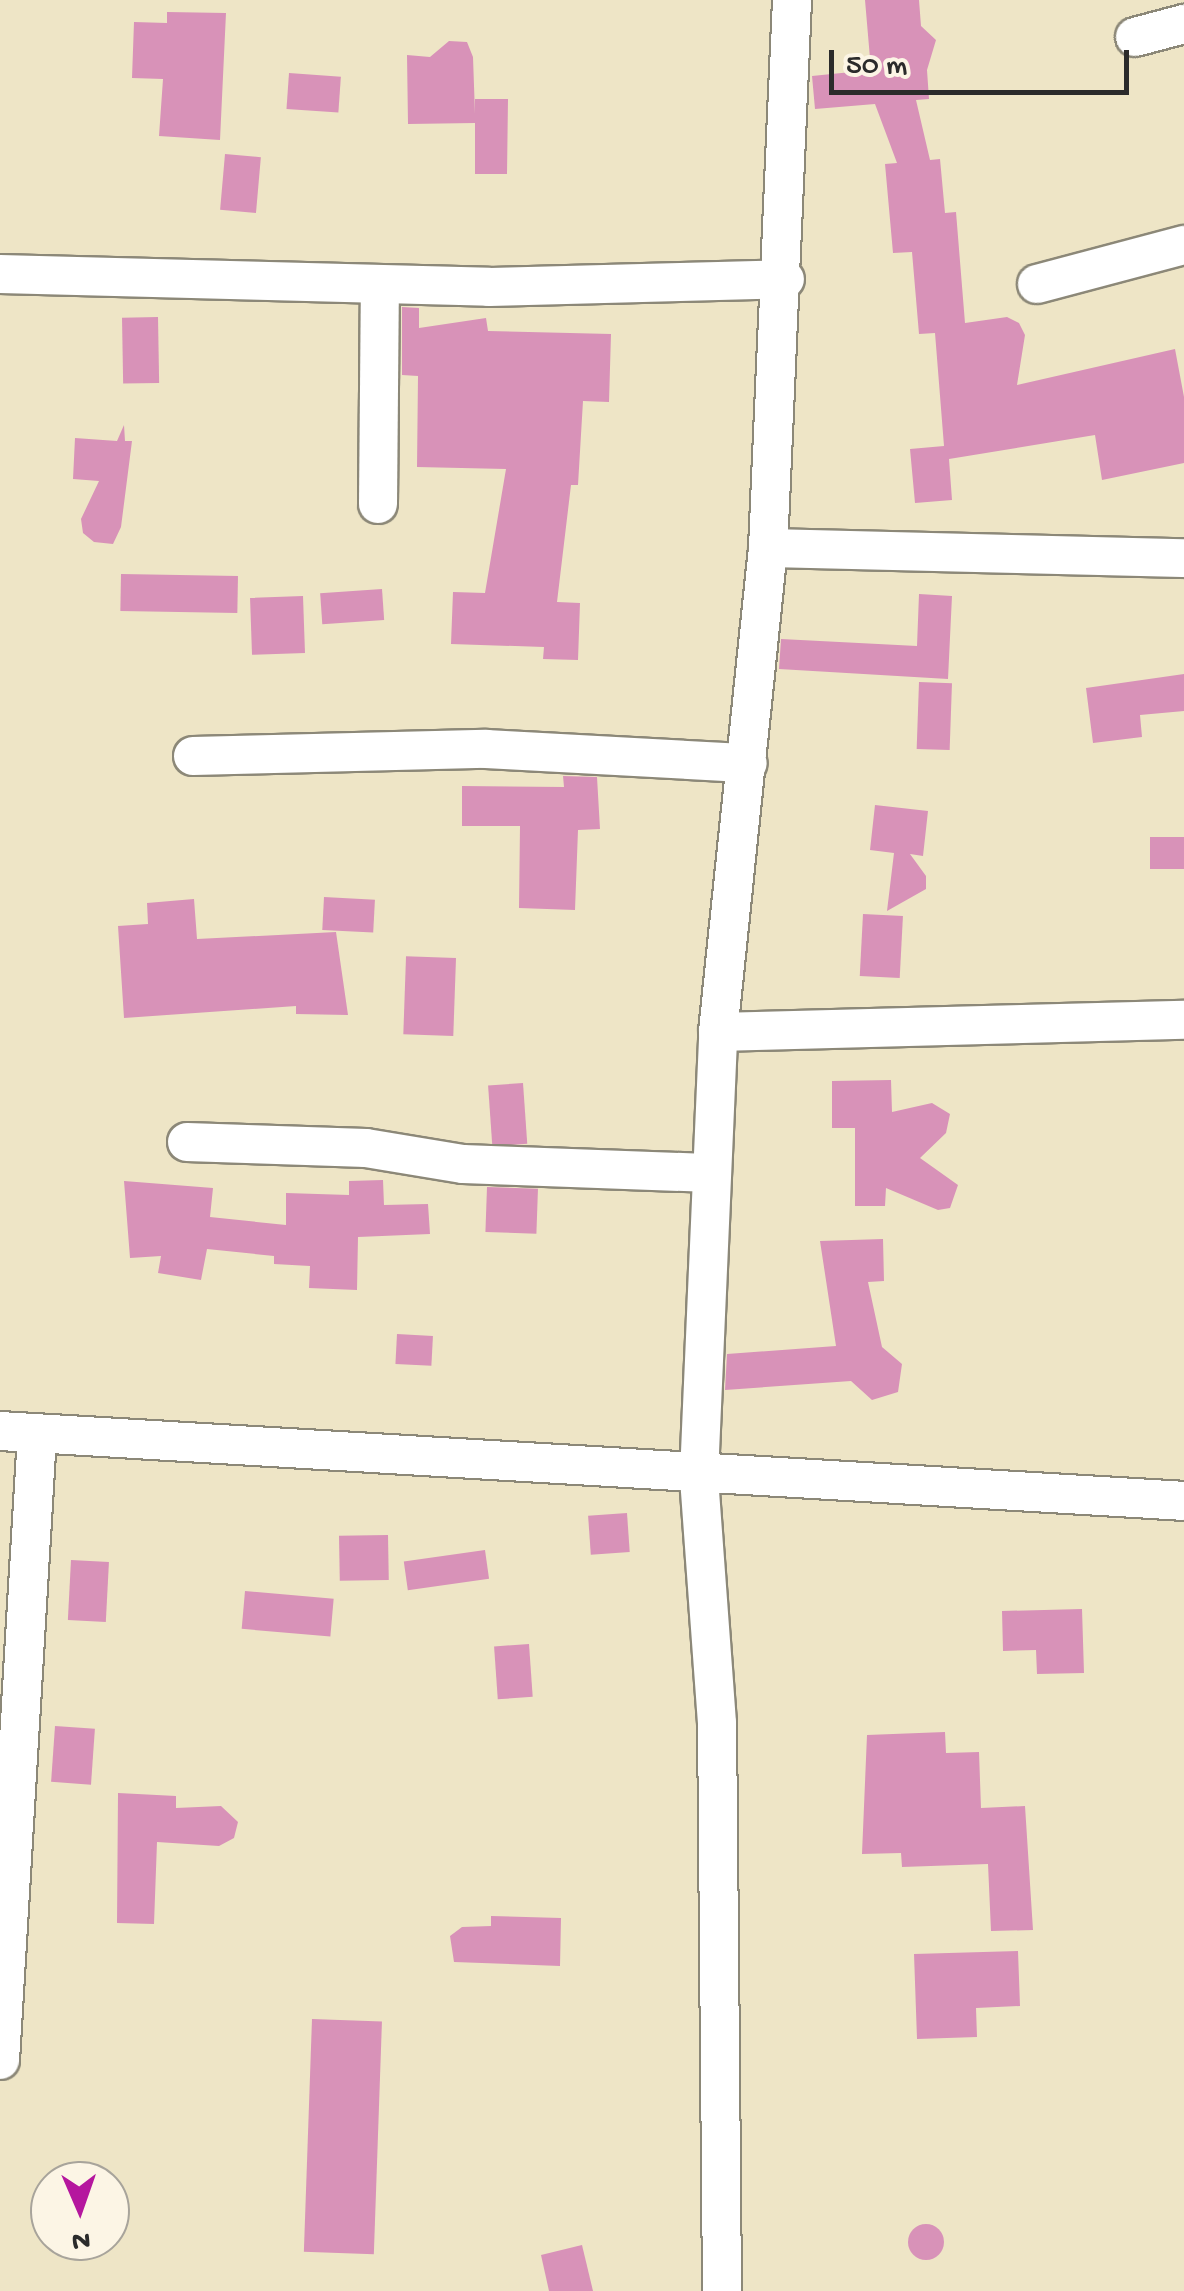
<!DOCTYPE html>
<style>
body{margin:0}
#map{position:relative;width:1184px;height:2291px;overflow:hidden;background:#eee5c6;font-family:"Gochi Hand",sans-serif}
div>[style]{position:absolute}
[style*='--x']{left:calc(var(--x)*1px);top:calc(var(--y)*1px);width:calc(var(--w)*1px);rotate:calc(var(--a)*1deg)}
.building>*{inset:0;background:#d892b8;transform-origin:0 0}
.round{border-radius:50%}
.roads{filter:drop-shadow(2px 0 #8c8878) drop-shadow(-2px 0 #8c8878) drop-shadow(0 2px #8c8878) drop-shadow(0 -2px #8c8878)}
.minor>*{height:38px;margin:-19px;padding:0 19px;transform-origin:19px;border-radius:19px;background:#fff}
span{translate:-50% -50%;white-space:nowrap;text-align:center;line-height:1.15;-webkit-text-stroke:8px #fcf5e5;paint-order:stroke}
.north{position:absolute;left:30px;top:2161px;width:100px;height:100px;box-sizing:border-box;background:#fcf5e5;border:2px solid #a8a49b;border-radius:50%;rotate:178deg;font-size:28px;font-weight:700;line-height:40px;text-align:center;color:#2b2b2b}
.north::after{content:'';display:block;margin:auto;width:35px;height:45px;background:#b5179e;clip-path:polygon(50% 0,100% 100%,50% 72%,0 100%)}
.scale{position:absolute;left:829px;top:50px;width:300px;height:45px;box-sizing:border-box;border:5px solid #2b2b2b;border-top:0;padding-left:12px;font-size:30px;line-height:35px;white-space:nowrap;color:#2b2b2b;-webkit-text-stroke:8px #fcf5e5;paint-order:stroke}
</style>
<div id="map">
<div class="building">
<i style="clip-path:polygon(865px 0,919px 0,921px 26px,936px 40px,927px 70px,929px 99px,916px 100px,930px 160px,940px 159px,945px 213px,956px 212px,965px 323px,1007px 317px,1019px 323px,1025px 335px,1017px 385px,1175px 349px,1184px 397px,1184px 463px,1102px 480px,1095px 435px,949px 459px,952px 500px,915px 503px,910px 449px,944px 446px,935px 333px,919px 334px,912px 252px,893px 253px,885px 164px,897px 163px,875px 104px,815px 109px,812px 76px,871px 70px)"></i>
<i style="clip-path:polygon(167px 12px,226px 13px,220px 140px,159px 136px,163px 79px,132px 78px,134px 22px,167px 23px)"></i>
<i style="clip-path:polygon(449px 41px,467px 42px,473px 57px,475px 114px,475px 99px,508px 99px,507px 174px,475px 174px,475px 123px,408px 124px,407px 55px,430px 57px)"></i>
<i style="left:289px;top:73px;width:52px;height:36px;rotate:4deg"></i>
<i style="left:225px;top:154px;width:36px;height:56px;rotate:5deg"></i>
<i style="clip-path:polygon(402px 307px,419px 308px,419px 328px,486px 318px,488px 331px,611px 334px,609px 402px,583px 401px,578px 485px,571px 485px,557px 602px,580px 603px,578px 660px,543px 659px,544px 647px,451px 644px,453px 592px,485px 593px,506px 469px,417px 467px,418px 376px,402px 375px)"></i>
<i style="left:158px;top:317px;width:66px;height:36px;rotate:89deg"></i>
<i style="clip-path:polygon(124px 425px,125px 441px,132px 441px,121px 527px,113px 544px,94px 542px,83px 533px,81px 519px,99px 481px,73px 479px,75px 438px,117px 441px)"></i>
<i style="left:121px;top:574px;width:117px;height:37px;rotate:1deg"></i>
<i style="left:382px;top:589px;width:31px;height:62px;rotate:86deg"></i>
<i style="clip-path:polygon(919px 594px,952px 596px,948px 679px,779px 669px,781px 639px,917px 646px)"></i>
<i style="left:303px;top:596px;width:57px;height:53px;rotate:88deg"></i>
<i style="clip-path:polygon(1184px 674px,1184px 711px,1140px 715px,1142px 737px,1093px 743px,1086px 688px)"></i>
<i style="left:919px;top:682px;width:33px;height:67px;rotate:2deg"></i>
<i style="clip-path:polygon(563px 776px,597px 777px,600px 829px,578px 830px,575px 910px,519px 908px,520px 826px,462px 826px,462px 786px,564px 787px)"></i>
<i style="clip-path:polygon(875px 805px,928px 811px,923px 856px,910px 854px,926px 876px,926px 889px,887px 911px,894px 853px,870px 850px)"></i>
<i style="left:1184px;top:837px;width:32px;height:34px;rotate:90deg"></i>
<i style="left:324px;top:897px;width:51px;height:33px;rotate:3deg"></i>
<i style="clip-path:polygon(194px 899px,197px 939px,336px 932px,348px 1015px,296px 1014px,296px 1006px,124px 1018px,118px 926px,148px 924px,147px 903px)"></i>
<i style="left:863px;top:914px;width:40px;height:62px;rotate:3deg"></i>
<i style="left:456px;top:958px;width:78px;height:50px;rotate:92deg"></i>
<i style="clip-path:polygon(891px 1080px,892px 1112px,932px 1103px,950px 1114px,946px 1133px,920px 1158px,958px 1185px,950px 1208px,938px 1210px,886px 1188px,885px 1206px,855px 1206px,855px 1128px,832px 1128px,832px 1081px)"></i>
<i style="left:523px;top:1083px;width:61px;height:35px;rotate:86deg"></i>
<i style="clip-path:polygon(383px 1180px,384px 1205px,428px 1204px,430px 1234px,358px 1237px,357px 1290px,309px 1288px,310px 1266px,274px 1264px,274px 1256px,207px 1249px,201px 1280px,158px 1273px,161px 1256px,130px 1258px,124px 1181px,213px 1188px,210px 1217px,286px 1225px,286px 1193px,349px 1195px,349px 1181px)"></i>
<i style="left:487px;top:1187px;width:51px;height:45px;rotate:2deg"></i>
<i style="clip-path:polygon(883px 1239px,884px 1281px,868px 1282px,882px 1347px,902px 1364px,898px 1392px,872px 1400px,851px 1381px,725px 1390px,727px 1354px,836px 1346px,820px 1241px)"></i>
<i style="left:397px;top:1334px;width:36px;height:30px;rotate:3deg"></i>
<i style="left:627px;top:1513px;width:39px;height:39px;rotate:86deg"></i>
<i style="left:388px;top:1535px;width:45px;height:49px;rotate:89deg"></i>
<i style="left:485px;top:1550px;width:29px;height:82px;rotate:82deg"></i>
<i style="left:71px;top:1560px;width:38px;height:60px;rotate:3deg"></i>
<i style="left:245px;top:1591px;width:89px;height:38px;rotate:5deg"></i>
<i style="clip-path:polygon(1082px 1609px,1084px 1673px,1037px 1674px,1036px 1650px,1003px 1651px,1002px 1611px)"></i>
<i style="left:529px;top:1644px;width:53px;height:35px;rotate:86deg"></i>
<i style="left:55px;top:1726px;width:40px;height:56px;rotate:4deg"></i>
<i style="clip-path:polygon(945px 1732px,946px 1753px,979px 1752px,981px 1808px,1025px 1806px,1033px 1930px,991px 1931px,988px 1864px,902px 1867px,901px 1853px,862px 1854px,867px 1735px)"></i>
<i style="clip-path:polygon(118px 1793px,176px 1796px,176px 1808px,221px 1806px,238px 1822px,234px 1838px,219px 1846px,157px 1842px,154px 1924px,117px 1923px)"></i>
<i style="clip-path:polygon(491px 1916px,561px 1918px,560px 1966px,454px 1962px,450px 1936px,462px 1927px,491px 1926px)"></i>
<i style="clip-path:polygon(1018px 1951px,1020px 2006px,976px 2008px,977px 2037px,917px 2039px,914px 1954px)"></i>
<i style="left:312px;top:2019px;width:70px;height:233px;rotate:2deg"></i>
<i class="round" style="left:908px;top:2224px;width:36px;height:36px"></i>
<i style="clip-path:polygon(582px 2245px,593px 2291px,549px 2291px,541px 2255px)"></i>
</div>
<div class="roads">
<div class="minor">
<i style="--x:1135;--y:37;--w:51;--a:-14.9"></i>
<i style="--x:0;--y:274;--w:489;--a:1.5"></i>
<i style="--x:489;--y:287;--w:296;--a:-1.5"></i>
<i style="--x:1037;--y:284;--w:152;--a:-14.9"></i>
<i style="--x:378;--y:504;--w:219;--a:-89.5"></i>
<i style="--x:768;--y:548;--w:416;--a:1.4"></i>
<i style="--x:193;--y:756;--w:293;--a:-1.4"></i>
<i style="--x:486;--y:749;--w:262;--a:3.1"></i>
<i style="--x:718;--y:1032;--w:466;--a:-1.5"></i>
<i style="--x:187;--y:1142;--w:179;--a:1.9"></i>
<i style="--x:366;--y:1148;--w:98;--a:9.4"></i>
<i style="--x:463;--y:1164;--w:249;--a:2.1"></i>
<i style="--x:0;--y:1431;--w:1186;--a:3.38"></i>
<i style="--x:0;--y:2060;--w:626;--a:-86.61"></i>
<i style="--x:722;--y:2291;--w:568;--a:-90.5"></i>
<i style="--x:717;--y:1723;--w:249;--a:-94.2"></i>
<i style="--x:699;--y:1475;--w:443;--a:-87.5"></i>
<i style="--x:718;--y:1032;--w:487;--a:-84.1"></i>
<i style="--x:768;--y:548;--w:549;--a:-87.49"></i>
</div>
</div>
<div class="north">N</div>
<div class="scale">50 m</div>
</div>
